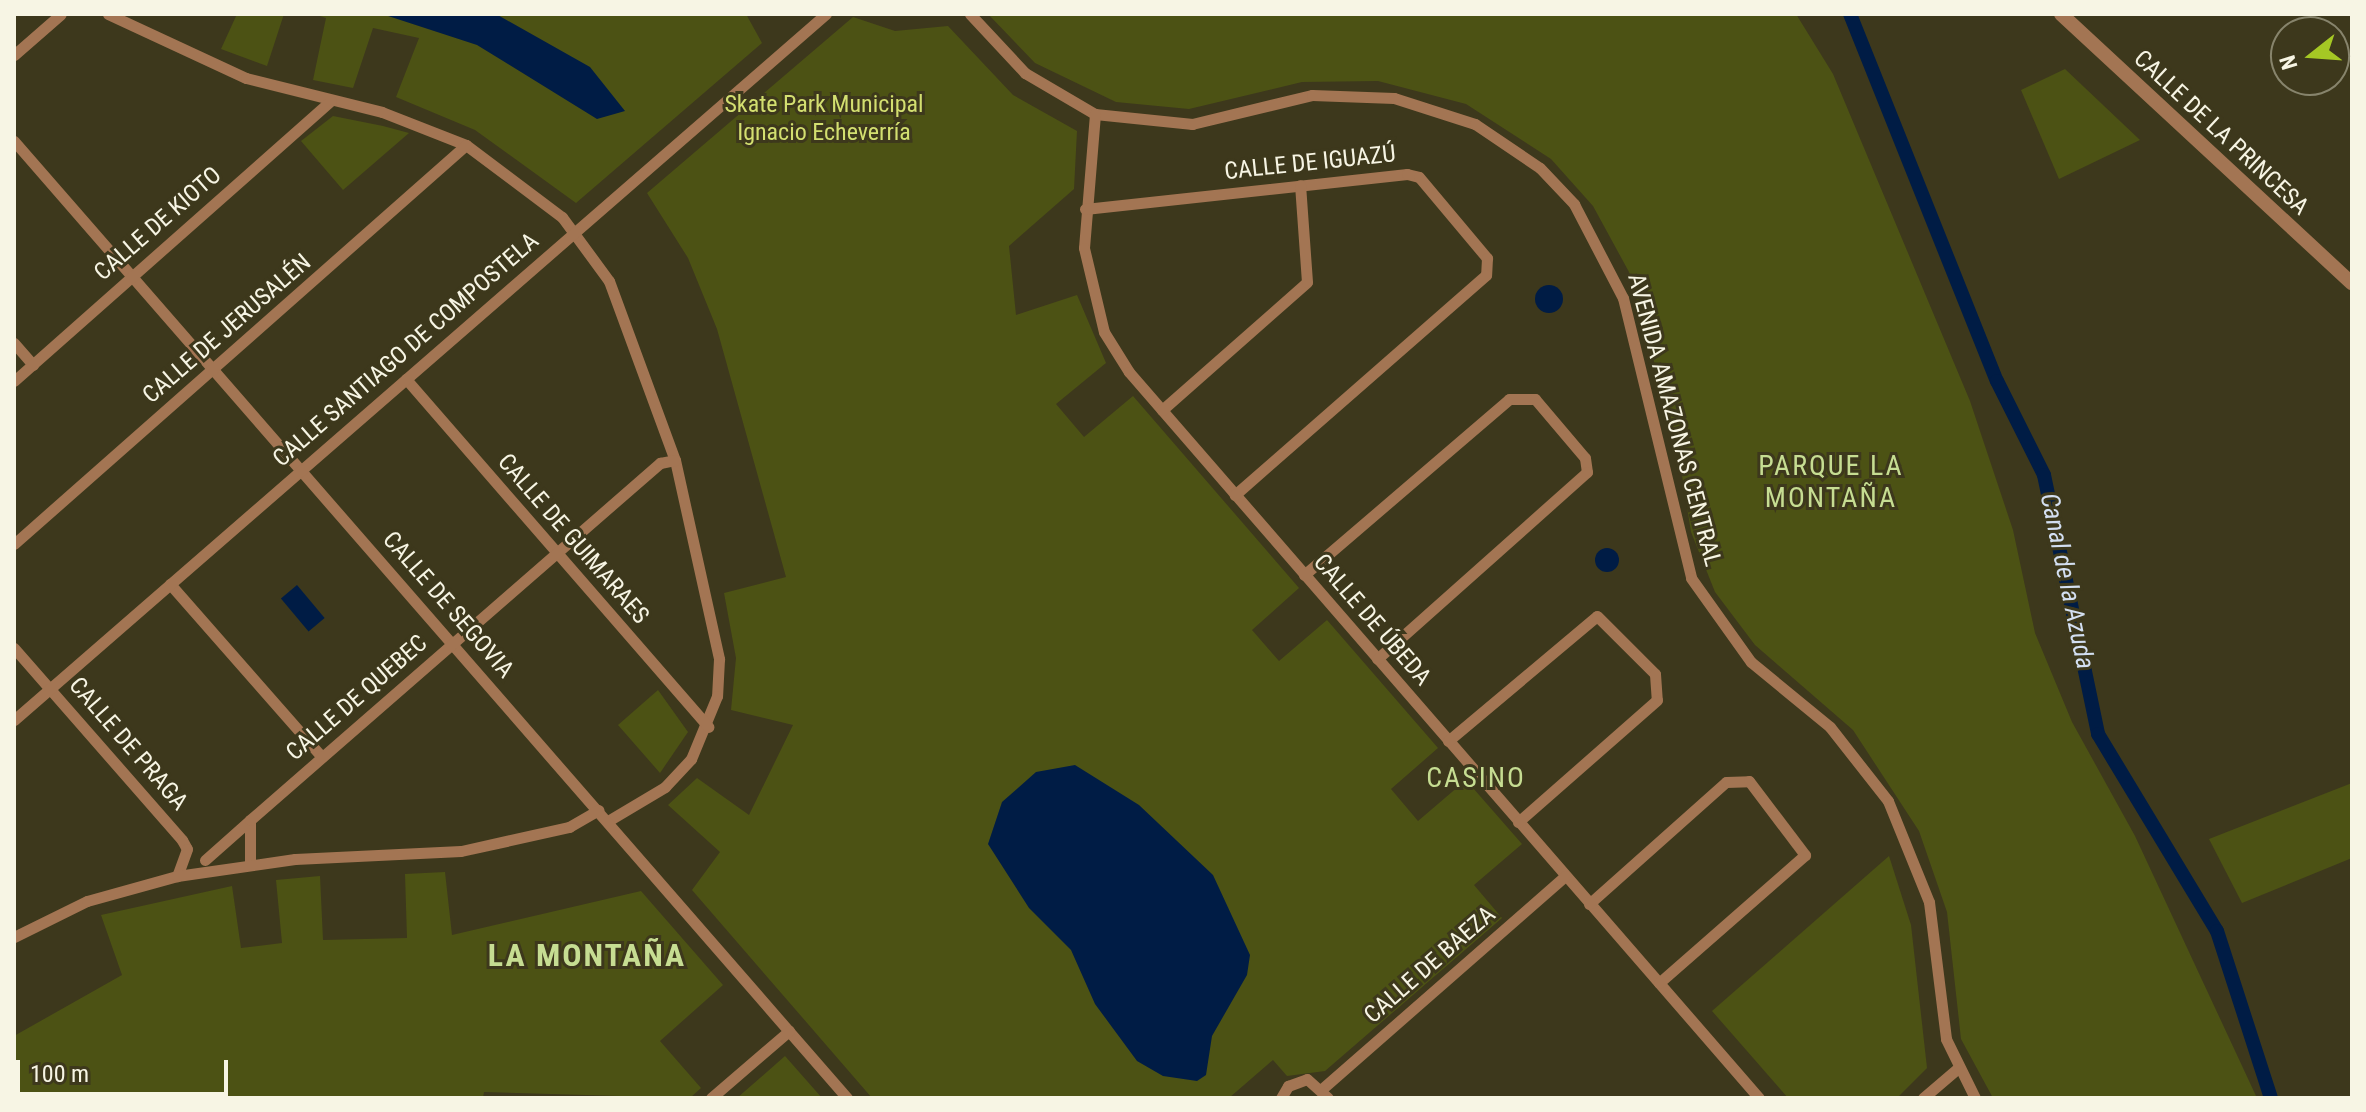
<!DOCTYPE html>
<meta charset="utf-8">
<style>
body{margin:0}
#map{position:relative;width:2366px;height:1112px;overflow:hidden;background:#3d381c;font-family:"Roboto Condensed",sans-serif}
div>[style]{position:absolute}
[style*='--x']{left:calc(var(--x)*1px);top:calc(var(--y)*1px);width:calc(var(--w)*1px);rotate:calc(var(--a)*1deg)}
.green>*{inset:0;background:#4c5214}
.water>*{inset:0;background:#001c45;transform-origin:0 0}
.round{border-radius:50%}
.canal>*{height:14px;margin:-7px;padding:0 7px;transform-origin:7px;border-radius:7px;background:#001c45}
.minor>*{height:11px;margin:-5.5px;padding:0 5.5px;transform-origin:5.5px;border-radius:5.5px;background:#a37553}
.tertiary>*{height:14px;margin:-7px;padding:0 7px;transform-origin:7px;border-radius:7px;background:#a37553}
span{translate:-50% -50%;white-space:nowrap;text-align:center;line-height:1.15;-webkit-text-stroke:6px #3d381c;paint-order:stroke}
.park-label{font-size:24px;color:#d3df70}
.street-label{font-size:24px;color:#f7f5e4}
.water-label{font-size:26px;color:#d3dff1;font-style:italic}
.quarter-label{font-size:28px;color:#c6dd92;letter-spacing:2px}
.district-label{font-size:32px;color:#c6dd92;font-weight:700;letter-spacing:2px}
.frame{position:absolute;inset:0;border:16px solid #f7f5e4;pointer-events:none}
.north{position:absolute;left:2270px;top:16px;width:80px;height:80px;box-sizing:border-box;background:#3d381c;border:2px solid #87846c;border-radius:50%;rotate:253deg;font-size:22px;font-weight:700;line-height:32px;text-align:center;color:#f7f5e4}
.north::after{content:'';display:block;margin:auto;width:28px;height:36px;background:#a5c824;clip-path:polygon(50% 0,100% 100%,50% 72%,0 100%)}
.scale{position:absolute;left:16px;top:1060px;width:212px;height:36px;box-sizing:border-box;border:4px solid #f7f5e4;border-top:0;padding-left:10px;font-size:24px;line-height:28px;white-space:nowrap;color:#f7f5e4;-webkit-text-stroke:6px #3d381c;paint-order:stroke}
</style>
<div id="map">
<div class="green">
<i style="clip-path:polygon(237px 14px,284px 14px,267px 66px,221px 49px)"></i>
<i style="clip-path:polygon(314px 14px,746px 14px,762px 43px,576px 203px,475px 130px,396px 97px,419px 38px,373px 28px,353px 88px,313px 80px,326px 18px)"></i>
<i style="clip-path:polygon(988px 14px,1796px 14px,1833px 74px,1970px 401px,2013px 530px,2035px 633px,2072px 722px,2135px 836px,2257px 1098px,1993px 1098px,1961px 1039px,1947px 912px,1919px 831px,1853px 730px,1755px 645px,1715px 592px,1691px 532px,1677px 444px,1629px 272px,1593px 206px,1551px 159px,1466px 104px,1378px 81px,1302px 82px,1189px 109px,1116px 102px,1035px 63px)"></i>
<i style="clip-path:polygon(853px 17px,895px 31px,948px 26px,1013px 95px,1077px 131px,1074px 189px,1009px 246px,1016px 315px,1077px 295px,1106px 363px,1056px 404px,1084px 437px,1133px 396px,1299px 588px,1252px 630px,1279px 661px,1327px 620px,1438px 748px,1391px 789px,1418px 821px,1466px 780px,1522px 844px,1474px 885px,1502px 918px,1325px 1071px,1287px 1076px,1273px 1060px,1229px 1098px,872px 1098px,692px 890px,720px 852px,668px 805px,697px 778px,749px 815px,793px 725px,731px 710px,736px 658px,724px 593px,786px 577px,717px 329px,688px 258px,647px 193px)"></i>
<i style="clip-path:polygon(2065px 69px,2140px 140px,2059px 179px,2021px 90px)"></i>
<i style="clip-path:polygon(333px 116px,383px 126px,409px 133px,343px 190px,301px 141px)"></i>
<i style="clip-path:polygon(658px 690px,688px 732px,660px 773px,618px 725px)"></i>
<i style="clip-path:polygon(2352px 783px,2352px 858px,2242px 903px,2209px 839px)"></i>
<i style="clip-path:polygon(1889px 856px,1911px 925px,1927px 1068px,1897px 1098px,1788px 1098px,1712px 1011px)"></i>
<i style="clip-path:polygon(445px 872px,452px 935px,641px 891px,723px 985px,660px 1041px,701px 1088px,690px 1098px,484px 1092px,483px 1098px,14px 1098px,14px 1036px,122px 975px,101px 915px,232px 886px,241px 948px,282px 943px,276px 880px,320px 876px,323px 940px,407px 938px,405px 874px)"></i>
<i style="clip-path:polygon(785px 1056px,822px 1098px,737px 1098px,768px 1071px)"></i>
</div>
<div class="water">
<i style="clip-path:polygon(382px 14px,496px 14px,590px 67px,625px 111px,597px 119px,477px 45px)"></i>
<i class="round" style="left:1535px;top:285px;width:28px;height:28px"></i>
<i class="round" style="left:1595px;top:548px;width:24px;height:24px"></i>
<i style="left:297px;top:585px;width:43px;height:21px;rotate:50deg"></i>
<i style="clip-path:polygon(1075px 765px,1139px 805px,1213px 875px,1250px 955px,1247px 975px,1212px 1036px,1206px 1075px,1197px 1081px,1163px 1076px,1137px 1061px,1095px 1004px,1071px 950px,1029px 908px,988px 844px,1002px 802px,1036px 772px)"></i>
</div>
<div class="canal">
<i style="--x:1850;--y:14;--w:395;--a:68.2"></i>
<i style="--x:1997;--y:381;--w:105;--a:63.4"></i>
<i style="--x:2044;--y:475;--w:265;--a:78.2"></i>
<i style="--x:2098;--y:734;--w:230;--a:58.9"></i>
<i style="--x:2217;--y:931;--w:176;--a:72.1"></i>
</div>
<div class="minor">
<i style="--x:108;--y:14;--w:152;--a:24.9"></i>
<i style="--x:246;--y:78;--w:140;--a:14"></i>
<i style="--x:382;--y:112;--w:90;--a:21.4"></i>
<i style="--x:466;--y:145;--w:120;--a:36.9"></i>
<i style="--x:562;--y:217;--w:79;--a:53.7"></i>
<i style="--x:609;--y:281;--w:191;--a:69.8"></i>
<i style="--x:675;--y:460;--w:204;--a:77.5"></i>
<i style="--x:719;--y:659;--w:37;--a:93"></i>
<i style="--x:717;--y:696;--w:68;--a:112.4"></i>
<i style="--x:691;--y:759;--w:38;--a:133"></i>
<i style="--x:665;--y:787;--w:66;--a:149.2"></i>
<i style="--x:970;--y:14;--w:81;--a:47"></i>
<i style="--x:1025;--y:73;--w:81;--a:30.4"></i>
<i style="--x:1095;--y:114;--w:98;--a:5.9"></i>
<i style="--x:1192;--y:124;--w:123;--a:-13.6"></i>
<i style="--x:1312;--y:95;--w:82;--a:2.1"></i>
<i style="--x:1394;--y:98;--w:85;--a:17.8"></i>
<i style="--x:1475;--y:124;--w:78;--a:34.1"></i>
<i style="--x:1540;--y:168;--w:50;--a:46.6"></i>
<i style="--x:1574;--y:204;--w:106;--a:62.5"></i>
<i style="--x:1623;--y:298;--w:288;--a:76.3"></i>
<i style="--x:1691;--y:578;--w:103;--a:54.5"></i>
<i style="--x:1751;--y:662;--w:102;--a:39.4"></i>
<i style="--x:1830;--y:727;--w:94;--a:51.9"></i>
<i style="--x:1888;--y:801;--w:109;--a:67.9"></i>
<i style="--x:1929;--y:902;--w:138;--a:82.9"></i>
<i style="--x:1946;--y:1039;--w:66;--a:63.8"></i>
<i style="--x:14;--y:55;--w:62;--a:-41.1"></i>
<i style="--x:1095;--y:114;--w:134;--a:94.7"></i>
<i style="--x:1084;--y:248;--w:86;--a:76.6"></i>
<i style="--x:1104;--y:332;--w:47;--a:58"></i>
<i style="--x:1129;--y:372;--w:961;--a:49.05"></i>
<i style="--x:14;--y:141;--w:1269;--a:48.96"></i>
<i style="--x:1085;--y:209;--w:324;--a:-6.2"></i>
<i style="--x:1407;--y:174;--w:12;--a:14"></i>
<i style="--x:1419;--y:177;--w:106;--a:50"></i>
<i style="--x:1487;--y:258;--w:17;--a:93"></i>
<i style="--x:1486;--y:275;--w:334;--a:138.8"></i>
<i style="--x:14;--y:343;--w:29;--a:49"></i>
<i style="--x:406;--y:379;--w:461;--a:49"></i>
<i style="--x:14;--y:381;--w:423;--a:-41.5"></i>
<i style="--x:1162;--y:410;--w:193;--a:-41.4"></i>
<i style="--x:1307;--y:282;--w:97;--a:-94.1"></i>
<i style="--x:14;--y:544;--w:603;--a:-41.44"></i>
<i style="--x:1304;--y:575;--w:270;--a:-40.6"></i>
<i style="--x:1509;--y:399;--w:26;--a:0"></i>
<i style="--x:1535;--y:399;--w:77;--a:49.7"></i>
<i style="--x:1585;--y:458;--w:14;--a:82"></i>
<i style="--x:1587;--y:472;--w:281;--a:138.3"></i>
<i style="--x:170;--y:584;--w:230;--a:48.7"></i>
<i style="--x:14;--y:648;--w:255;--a:48.8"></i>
<i style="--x:182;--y:840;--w:10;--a:61"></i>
<i style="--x:187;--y:849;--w:29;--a:110"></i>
<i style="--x:14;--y:720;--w:1076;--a:-41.01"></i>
<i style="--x:1448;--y:741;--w:194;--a:-40"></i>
<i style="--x:1597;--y:616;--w:82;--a:45"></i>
<i style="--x:1655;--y:674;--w:26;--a:86"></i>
<i style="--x:1657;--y:700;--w:185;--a:138.7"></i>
<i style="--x:205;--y:860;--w:59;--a:-41.6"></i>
<i style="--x:250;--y:864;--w:44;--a:-90"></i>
<i style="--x:250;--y:820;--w:544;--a:-41.05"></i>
<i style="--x:660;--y:463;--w:15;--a:-11"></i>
<i style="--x:1589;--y:904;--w:183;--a:-41.7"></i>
<i style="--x:1726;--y:782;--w:23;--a:-2"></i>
<i style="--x:1749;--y:781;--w:93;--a:52.9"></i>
<i style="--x:1805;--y:855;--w:194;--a:138.8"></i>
<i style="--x:14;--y:937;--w:81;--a:-26.3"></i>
<i style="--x:87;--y:901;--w:93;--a:-15.5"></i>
<i style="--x:177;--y:876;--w:119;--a:-8.2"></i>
<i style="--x:295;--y:859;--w:166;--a:-2.8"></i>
<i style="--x:461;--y:851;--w:111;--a:-12.5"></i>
<i style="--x:569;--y:827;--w:34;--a:-30"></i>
<i style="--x:1323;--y:1088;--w:322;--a:-41.2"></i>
<i style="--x:711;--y:1098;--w:103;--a:-40.7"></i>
<i style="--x:1281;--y:1098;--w:14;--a:-60"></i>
<i style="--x:1288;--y:1086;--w:20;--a:-20"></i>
<i style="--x:1307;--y:1079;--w:28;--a:42"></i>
<i style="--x:1923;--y:1098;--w:45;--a:-40.5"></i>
</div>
<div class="tertiary">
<i style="--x:2061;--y:14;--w:396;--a:42.8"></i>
</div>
<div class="park-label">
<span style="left:824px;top:119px">Skate Park Municipal<br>Ignacio Echeverría</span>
</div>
<div class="street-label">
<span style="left:2221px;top:133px;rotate:43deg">CALLE DE LA PRINCESA</span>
<span style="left:1310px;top:163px;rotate:-6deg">CALLE DE IGUAZÚ</span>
<span style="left:158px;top:224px;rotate:-41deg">CALLE DE KIOTO</span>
<span style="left:227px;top:329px;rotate:-41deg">CALLE DE JERUSALÉN</span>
<span style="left:406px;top:350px;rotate:-41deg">CALLE SANTIAGO DE COMPOSTELA</span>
<span style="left:1674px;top:420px;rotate:75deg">AVENIDA AMAZONAS CENTRAL</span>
<span style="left:573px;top:539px;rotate:49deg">CALLE DE GUIMARAES</span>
<span style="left:448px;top:605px;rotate:49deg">CALLE DE SEGOVIA</span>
<span style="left:1372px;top:620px;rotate:49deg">CALLE DE ÚBEDA</span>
<span style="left:357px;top:698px;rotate:-41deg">CALLE DE QUEBEC</span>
<span style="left:128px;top:744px;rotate:49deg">CALLE DE PRAGA</span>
<span style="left:1430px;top:965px;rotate:-41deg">CALLE DE BAEZA</span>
</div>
<div class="water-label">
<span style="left:2067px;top:581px;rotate:78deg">Canal de la Azuda</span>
</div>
<div class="quarter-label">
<span style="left:1831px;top:482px">PARQUE LA<br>MONTAÑA</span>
<span style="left:1476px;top:778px">CASINO</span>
</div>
<div class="district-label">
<span style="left:587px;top:955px">LA MONTAÑA</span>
</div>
<div class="frame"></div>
<div class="north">N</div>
<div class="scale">100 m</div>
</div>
